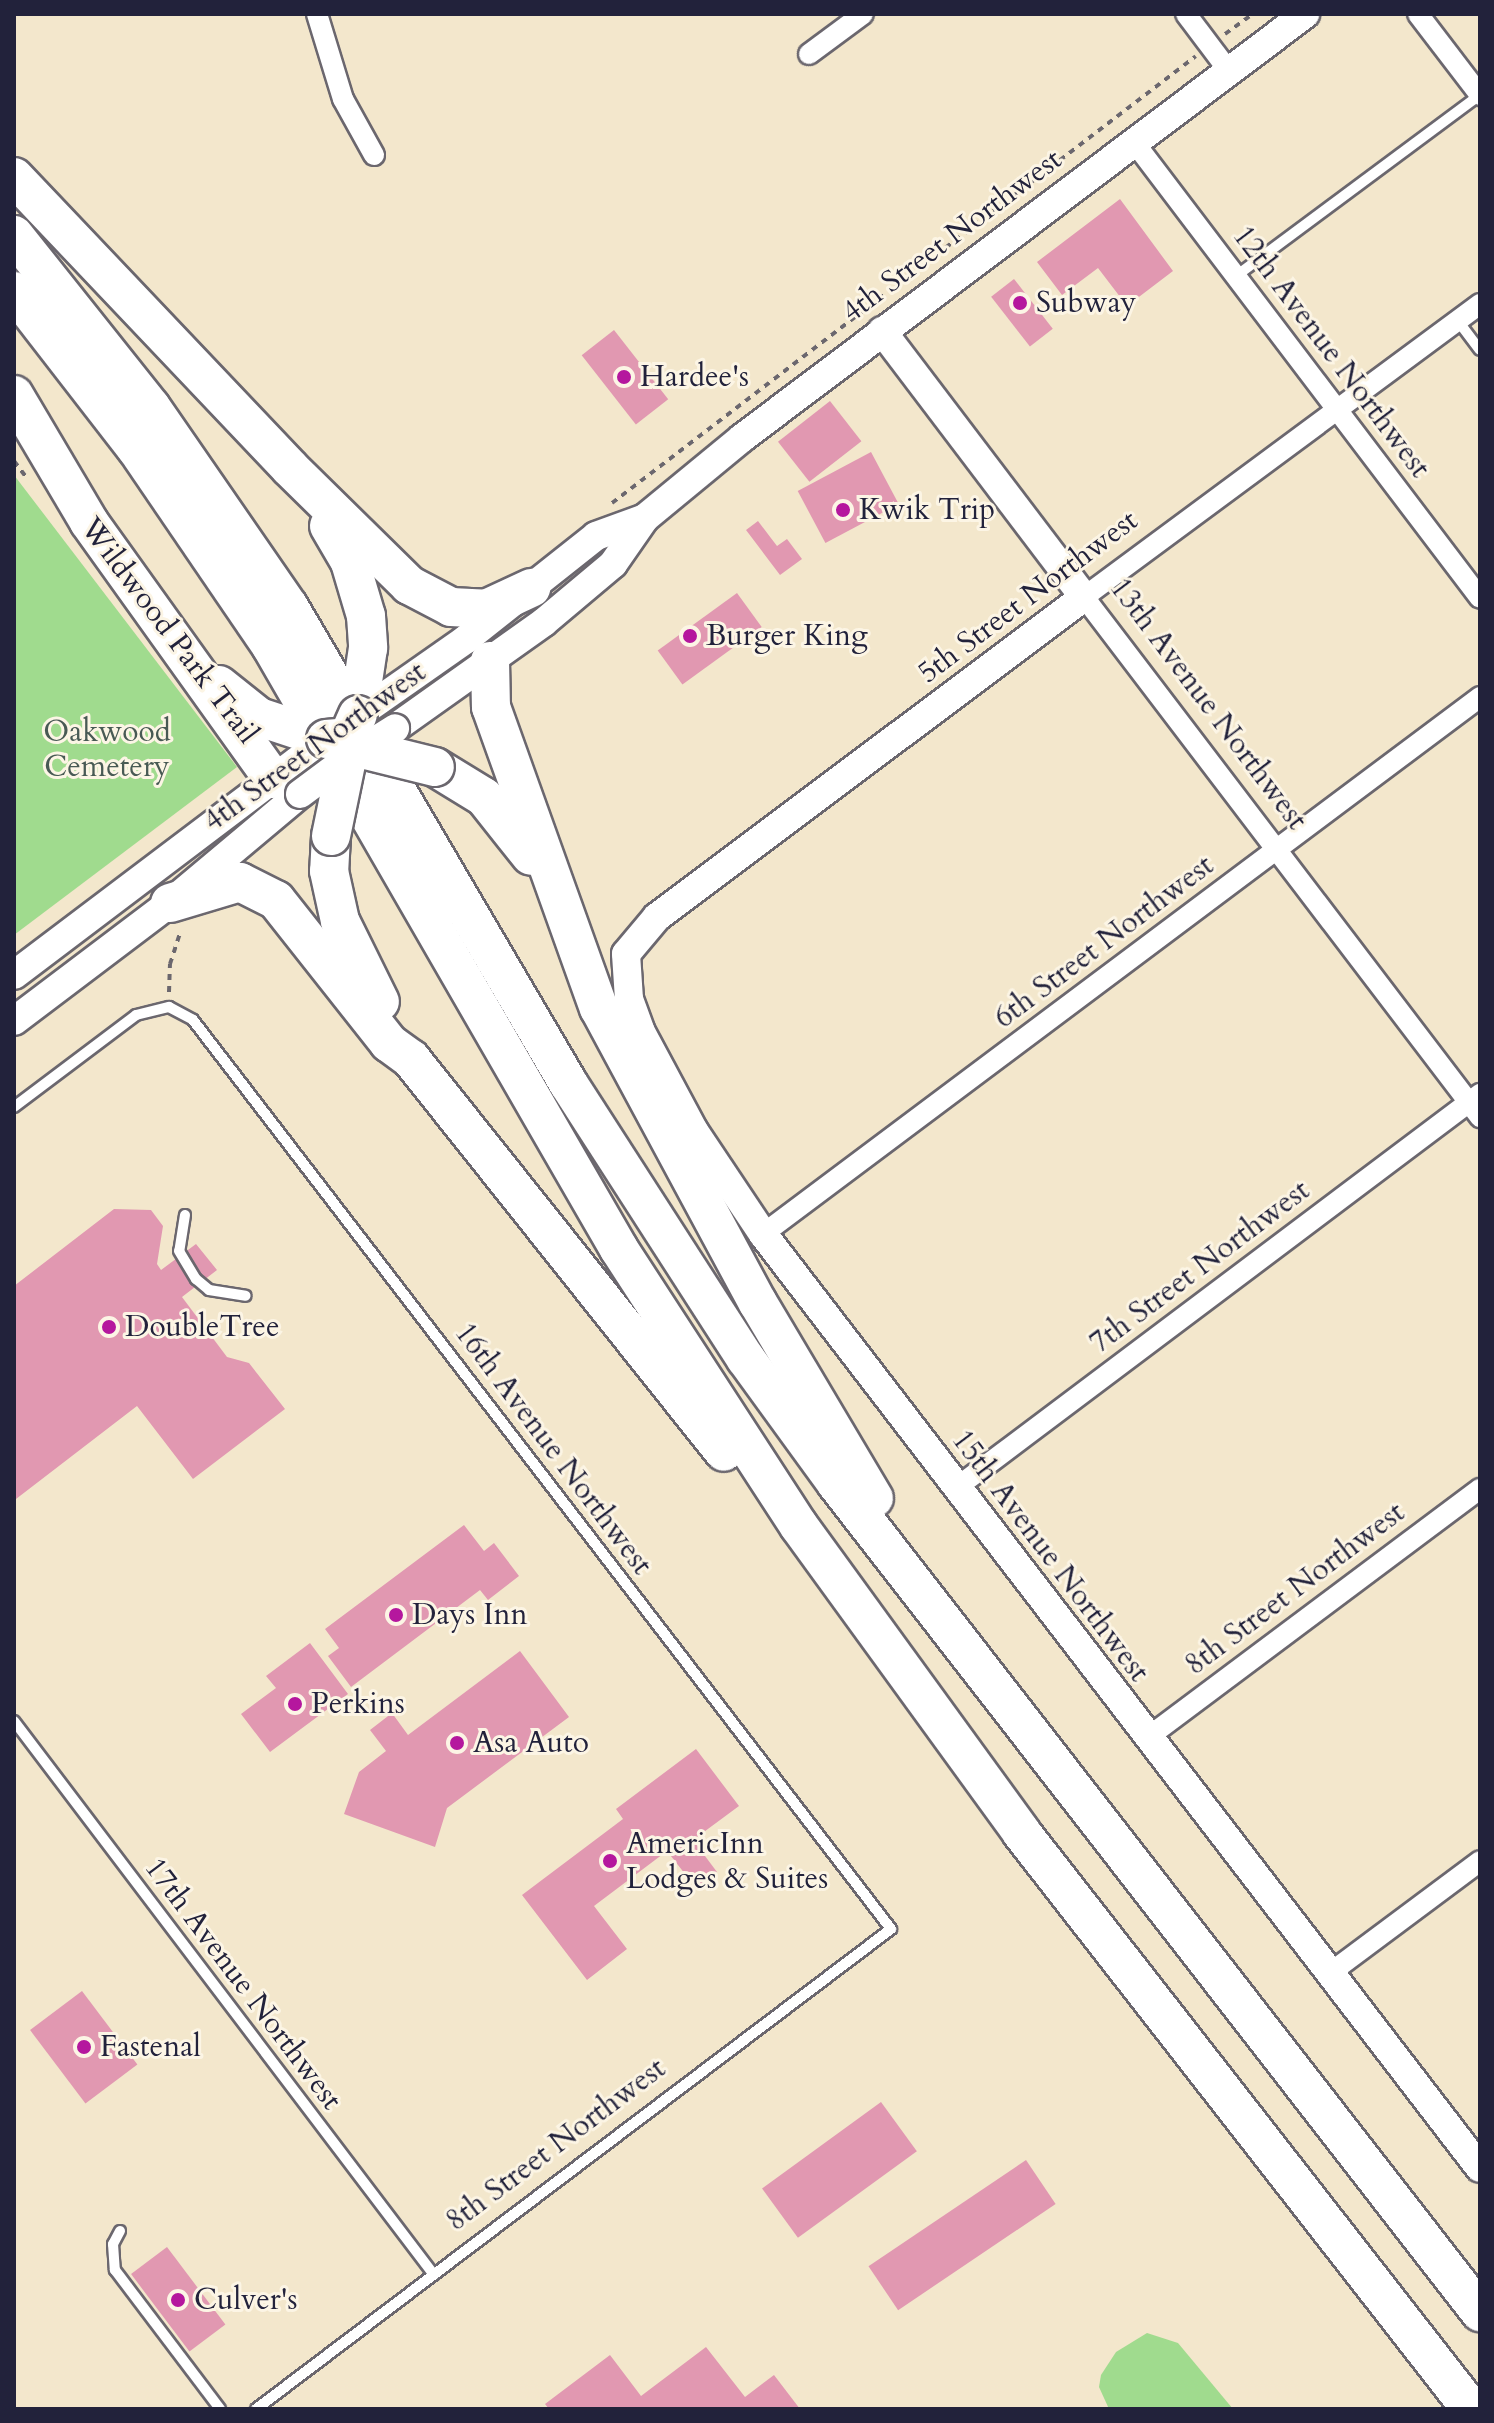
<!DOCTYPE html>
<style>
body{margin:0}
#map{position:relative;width:1494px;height:2423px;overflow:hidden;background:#f3e7cc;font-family:Cardo,serif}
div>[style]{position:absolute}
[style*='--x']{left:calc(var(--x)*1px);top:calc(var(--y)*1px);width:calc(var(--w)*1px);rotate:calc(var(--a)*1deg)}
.green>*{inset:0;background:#a0db8e}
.building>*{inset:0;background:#e198b1;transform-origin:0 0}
.path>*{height:4px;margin-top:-2px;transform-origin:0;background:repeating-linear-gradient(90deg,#6b676e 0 6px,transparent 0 12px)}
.roads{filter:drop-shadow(2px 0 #6b676e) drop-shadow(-2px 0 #6b676e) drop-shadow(0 2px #6b676e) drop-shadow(0 -2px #6b676e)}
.lane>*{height:10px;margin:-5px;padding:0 5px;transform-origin:5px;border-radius:5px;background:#fff}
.street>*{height:20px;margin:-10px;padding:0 10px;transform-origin:10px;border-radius:10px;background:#fff}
.secondary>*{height:28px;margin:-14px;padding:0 14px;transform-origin:14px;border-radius:14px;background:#fff}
.highway>*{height:38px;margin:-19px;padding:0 19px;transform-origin:19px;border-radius:19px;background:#fff}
.bridges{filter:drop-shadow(2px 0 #6b676e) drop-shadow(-2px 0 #6b676e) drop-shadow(0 2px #6b676e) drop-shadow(0 -2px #6b676e)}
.secondary-bridge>*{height:28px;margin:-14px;padding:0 14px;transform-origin:14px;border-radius:14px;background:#fff}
.highway-bridge>*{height:38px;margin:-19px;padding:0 19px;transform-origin:19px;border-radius:19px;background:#fff}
.dots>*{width:22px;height:22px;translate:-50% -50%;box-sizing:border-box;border:4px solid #fcf5e5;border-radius:50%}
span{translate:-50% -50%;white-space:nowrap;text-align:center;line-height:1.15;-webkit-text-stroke:6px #fcf5e5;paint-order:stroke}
.street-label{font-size:30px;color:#22223b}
.poi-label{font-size:30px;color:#22223b}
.left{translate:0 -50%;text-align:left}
.park-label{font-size:30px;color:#485a54}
.frame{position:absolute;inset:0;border:16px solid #22223b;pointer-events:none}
</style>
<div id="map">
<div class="green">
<i style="clip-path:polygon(14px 475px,237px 767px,14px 935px)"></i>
<i style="clip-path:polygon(1147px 2333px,1178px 2343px,1233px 2409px,1109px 2409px,1099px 2387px,1101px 2375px,1116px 2352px)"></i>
</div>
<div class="building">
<i style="clip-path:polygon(1120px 199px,1173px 271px,1127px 306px,1098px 268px,1062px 295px,1037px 262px)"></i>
<i style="left:1014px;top:279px;width:63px;height:29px;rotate:52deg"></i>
<i style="left:614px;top:330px;width:88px;height:41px;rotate:52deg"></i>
<i style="left:830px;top:401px;width:51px;height:66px;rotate:52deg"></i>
<i style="left:871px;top:452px;width:59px;height:83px;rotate:62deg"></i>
<i style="clip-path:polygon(758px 521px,777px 546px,787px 539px,802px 559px,780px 575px,746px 530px)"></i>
<i style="left:737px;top:593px;width:42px;height:98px;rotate:54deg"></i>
<i style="clip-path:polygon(114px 1209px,151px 1210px,163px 1226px,157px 1264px,161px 1270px,196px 1244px,217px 1270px,182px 1297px,227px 1357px,249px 1363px,285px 1409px,193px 1479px,137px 1406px,16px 1499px,14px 1286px)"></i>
<i style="clip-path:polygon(464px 1525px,484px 1551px,494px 1543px,519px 1576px,488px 1600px,480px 1590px,351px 1687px,328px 1656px,339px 1648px,325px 1629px)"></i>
<i style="clip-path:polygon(310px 1643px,348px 1694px,270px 1752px,241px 1714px,276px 1688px,266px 1676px)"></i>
<i style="clip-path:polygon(520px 1651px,569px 1717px,447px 1808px,435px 1847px,344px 1814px,359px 1772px,386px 1751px,370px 1730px,392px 1713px,408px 1735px)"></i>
<i style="clip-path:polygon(696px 1749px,739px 1806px,693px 1840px,717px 1872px,696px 1888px,667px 1851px,594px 1906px,627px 1949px,587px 1980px,522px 1895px,623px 1819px,616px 1809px)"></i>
<i style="left:82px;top:1991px;width:92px;height:65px;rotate:53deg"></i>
<i style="left:881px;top:2102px;width:61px;height:147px;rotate:54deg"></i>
<i style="left:1026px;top:2160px;width:53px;height:190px;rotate:56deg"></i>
<i style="left:167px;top:2247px;width:97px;height:45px;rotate:53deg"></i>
<i style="clip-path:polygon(706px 2347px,745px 2397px,774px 2375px,800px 2409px,549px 2409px,545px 2404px,610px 2355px,641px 2396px)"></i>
</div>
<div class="path">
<i style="--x:1225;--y:34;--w:34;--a:-36"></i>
<i style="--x:14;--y:461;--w:21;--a:53"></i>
<i style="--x:612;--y:503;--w:735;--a:-37.43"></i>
<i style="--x:169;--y:992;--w:28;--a:-88"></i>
<i style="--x:170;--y:964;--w:35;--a:-72"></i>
</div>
<div class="roads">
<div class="lane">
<i style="--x:1236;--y:276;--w:304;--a:-36.6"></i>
<i style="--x:1458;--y:321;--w:36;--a:53"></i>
<i style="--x:14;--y:1107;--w:153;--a:-37"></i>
<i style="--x:136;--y:1015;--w:34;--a:-14"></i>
<i style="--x:169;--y:1007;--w:27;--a:28"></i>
<i style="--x:193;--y:1020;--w:1146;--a:52.48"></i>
<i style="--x:891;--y:1929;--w:796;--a:142.91"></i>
<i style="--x:185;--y:1215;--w:36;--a:99"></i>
<i style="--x:179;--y:1251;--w:33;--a:59"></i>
<i style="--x:196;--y:1279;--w:17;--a:40"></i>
<i style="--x:209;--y:1290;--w:37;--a:9"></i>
<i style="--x:14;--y:1721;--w:695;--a:52.83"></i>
<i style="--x:120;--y:2231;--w:15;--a:118"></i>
<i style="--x:113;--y:2244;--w:26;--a:86"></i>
<i style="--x:115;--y:2270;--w:174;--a:52.9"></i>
</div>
<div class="street">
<i style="--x:317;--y:14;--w:89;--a:73"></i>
<i style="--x:343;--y:99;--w:64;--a:61"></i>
<i style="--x:1186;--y:14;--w:71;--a:53"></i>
<i style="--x:1418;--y:14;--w:102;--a:52.6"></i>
<i style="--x:809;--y:54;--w:67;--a:-36.5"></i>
<i style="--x:1134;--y:142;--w:572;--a:52.81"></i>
<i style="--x:1480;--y:304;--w:493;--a:143.5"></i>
<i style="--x:1084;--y:597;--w:654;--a:52.71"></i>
<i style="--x:763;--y:1234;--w:896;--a:-36.83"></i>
<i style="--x:956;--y:1488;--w:656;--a:-36.94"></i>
<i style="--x:1147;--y:1738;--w:416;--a:-36.8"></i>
<i style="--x:1330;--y:1973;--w:187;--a:-36.7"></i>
</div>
<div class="secondary">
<i style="--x:882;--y:331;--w:334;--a:52.8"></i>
<i style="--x:1084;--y:597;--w:534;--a:143.15"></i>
<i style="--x:657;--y:917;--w:48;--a:130"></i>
<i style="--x:626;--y:954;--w:45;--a:86.2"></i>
<i style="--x:629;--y:999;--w:33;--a:70"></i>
<i style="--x:640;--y:1030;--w:115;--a:61.9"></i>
<i style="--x:694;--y:1131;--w:124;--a:56.2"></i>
<i style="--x:763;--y:1234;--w:1177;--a:52.49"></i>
<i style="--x:358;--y:715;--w:131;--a:-35"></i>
<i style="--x:465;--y:640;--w:167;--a:-38.4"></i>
<i style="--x:596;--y:536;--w:52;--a:-20.2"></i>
<i style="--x:395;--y:728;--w:183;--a:-35.4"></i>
<i style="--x:544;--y:622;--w:90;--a:-40"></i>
<i style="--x:613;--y:564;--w:56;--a:-55.2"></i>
<i style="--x:645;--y:518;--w:126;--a:-39.5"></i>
<i style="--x:742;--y:438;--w:705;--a:-36.98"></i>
<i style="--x:14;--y:975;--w:391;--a:-37.1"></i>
<i style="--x:14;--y:1021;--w:196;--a:-37.1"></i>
<i style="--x:170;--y:903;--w:170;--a:-40"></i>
</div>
<div class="highway">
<i style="--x:14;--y:177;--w:401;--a:46.5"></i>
<i style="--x:290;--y:468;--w:167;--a:44.5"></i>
<i style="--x:409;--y:585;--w:47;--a:27.6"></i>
<i style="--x:451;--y:607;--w:35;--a:3"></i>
<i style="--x:486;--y:609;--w:50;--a:-25"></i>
<i style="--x:14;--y:235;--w:220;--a:51.5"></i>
<i style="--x:151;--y:407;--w:243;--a:55.4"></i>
<i style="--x:289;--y:607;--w:552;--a:59.62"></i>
<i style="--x:568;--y:1083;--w:328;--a:57.2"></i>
<i style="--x:746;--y:1359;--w:153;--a:54"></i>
<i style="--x:836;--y:1483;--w:1050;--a:52.16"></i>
<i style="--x:14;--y:291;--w:199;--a:52.2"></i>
<i style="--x:136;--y:448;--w:240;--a:55.7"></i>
<i style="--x:271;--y:646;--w:696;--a:60.01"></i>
<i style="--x:619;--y:1249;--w:330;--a:57"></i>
<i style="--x:799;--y:1526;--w:378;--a:54"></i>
<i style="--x:1021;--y:1832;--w:732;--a:52.05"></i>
<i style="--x:14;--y:395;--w:147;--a:59.4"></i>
<i style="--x:89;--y:522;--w:316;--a:54.4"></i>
<i style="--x:329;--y:526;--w:42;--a:59.7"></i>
<i style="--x:350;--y:562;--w:56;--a:73.5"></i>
<i style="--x:366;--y:616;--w:32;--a:86"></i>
<i style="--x:368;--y:648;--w:68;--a:98.5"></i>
<i style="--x:490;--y:661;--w:46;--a:88.8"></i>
<i style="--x:491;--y:707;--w:320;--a:70.3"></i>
<i style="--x:599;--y:1008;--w:335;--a:61.7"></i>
<i style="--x:758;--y:1303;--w:227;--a:59.3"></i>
<i style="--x:219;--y:685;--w:51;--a:38.7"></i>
<i style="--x:259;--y:717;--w:71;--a:18.2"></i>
<i style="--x:435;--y:767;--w:57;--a:31.5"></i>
<i style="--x:484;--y:797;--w:75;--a:51.5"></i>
<i style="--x:331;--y:836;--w:35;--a:93"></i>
<i style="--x:329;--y:871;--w:51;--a:77.6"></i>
<i style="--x:340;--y:921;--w:90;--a:63.7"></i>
<i style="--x:170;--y:903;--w:73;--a:-16.7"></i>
<i style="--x:240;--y:882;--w:40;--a:26.6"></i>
<i style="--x:276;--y:900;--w:182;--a:51.7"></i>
<i style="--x:389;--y:1043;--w:27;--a:36"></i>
<i style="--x:411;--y:1059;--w:502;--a:51.46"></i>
</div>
</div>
<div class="bridges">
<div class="secondary-bridge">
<i style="--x:362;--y:749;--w:39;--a:-32"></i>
<i style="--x:300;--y:794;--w:59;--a:-36.7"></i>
</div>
<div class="highway-bridge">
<i style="--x:326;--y:739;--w:22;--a:-5"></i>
<i style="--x:348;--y:737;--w:24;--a:-66"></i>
<i style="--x:362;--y:749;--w:75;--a:13.9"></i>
<i style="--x:331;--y:836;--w:79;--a:-78.3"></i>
</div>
</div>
<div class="dots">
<i style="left:1020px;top:303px;background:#b5179e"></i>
<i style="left:624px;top:377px;background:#b5179e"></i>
<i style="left:843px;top:510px;background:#b5179e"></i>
<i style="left:690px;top:636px;background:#b5179e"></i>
<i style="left:109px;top:1327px;background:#b5179e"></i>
<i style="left:396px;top:1615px;background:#b5179e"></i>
<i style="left:295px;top:1704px;background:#b5179e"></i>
<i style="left:457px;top:1743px;background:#b5179e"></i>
<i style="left:610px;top:1861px;background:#b5179e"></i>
<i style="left:84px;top:2047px;background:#b5179e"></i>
<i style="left:178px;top:2300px;background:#b5179e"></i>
</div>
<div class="street-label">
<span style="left:952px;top:236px;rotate:-37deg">4th Street Northwest</span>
<span style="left:1331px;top:352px;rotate:53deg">12th Avenue Northwest</span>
<span style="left:1028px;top:597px;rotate:-37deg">5th Street Northwest</span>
<span style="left:169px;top:631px;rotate:53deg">Wildwood Park Trail</span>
<span style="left:1208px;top:704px;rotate:53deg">13th Avenue Northwest</span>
<span style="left:315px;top:747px;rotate:-36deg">4th Street Northwest</span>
<span style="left:1104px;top:942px;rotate:-37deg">6th Street Northwest</span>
<span style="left:1200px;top:1267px;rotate:-37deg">7th Street Northwest</span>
<span style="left:553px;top:1449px;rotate:53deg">16th Avenue Northwest</span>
<span style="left:1050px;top:1556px;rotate:53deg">15th Avenue Northwest</span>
<span style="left:1295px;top:1589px;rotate:-37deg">8th Street Northwest</span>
<span style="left:243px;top:1984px;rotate:53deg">17th Avenue Northwest</span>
<span style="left:556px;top:2145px;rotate:-37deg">8th Street Northwest</span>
</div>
<div class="poi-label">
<span class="left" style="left:1036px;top:303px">Subway</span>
<span class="left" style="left:640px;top:377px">Hardee's</span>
<span class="left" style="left:859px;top:510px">Kwik Trip</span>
<span class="left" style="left:706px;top:636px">Burger King</span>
<span class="left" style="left:125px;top:1327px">DoubleTree</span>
<span class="left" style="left:412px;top:1615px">Days Inn</span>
<span class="left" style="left:311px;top:1704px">Perkins</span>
<span class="left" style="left:473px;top:1743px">Asa Auto</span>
<span class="left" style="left:626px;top:1861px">AmericInn<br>Lodges &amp; Suites</span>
<span class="left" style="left:100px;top:2047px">Fastenal</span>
<span class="left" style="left:194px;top:2300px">Culver's</span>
</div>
<div class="park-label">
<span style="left:107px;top:749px">Oakwood<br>Cemetery</span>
</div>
<div class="frame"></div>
</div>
